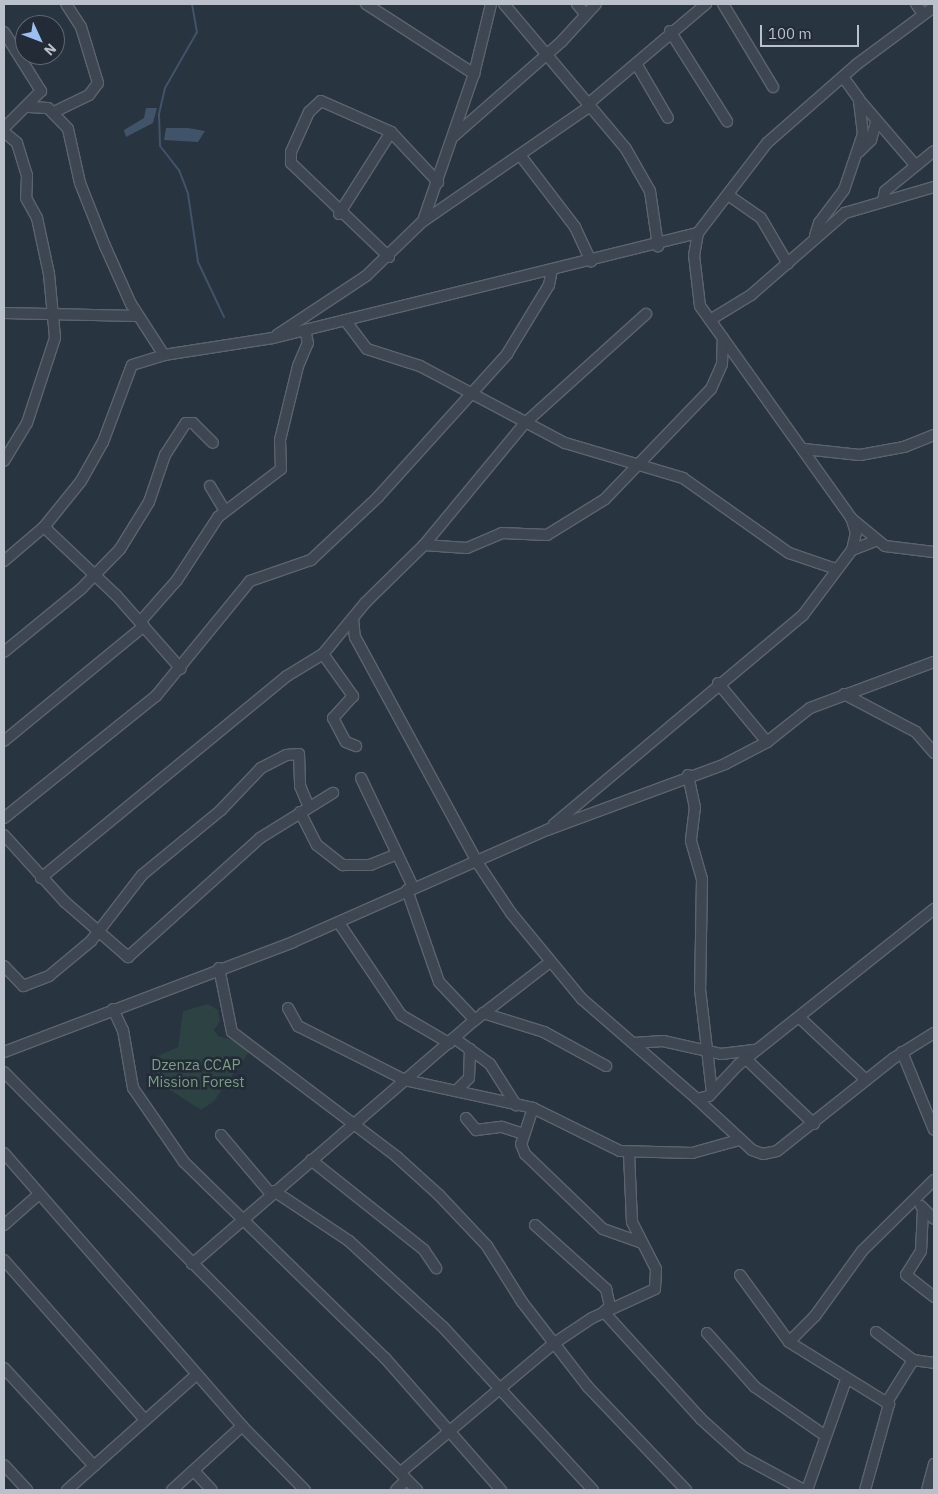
<!DOCTYPE html>
<style>
body{margin:0}
#map{position:relative;width:938px;height:1494px;overflow:hidden;background:#293441;font-family:"IBM Plex Sans",sans-serif}
div>[style]{position:absolute}
[style*='--x']{left:calc(var(--x)*1px);top:calc(var(--y)*1px);width:calc(var(--w)*1px);rotate:calc(var(--a)*1deg)}
.green>*{inset:0;background:#2c4243}
.water>*{inset:0;background:#415368}
.stream>*{height:2px;margin:-1px;padding:0 1px;transform-origin:1px;border-radius:1px;background:#415368}
.roads{filter:drop-shadow(1px 0 #5b646e) drop-shadow(-1px 0 #5b646e) drop-shadow(0 1px #5b646e) drop-shadow(0 -1px #5b646e)}
.minor>*{height:10px;margin:-5px;padding:0 5px;transform-origin:5px;border-radius:5px;background:#3d4651}
span{translate:-50% -50%;white-space:nowrap;text-align:center;line-height:1.15;-webkit-text-stroke:5px #222b36;paint-order:stroke}
.park-label{font-size:15px;color:#7b9e82}
.frame{position:absolute;inset:0;border:5px solid #bac1cb;pointer-events:none}
.north{position:absolute;left:15px;top:15px;width:50px;height:50px;box-sizing:border-box;background:#222b36;border:1px solid #5f6772;border-radius:50%;rotate:133deg;font-size:14px;font-weight:700;line-height:20px;text-align:center;color:#bac1cb}
.north::after{content:'';display:block;margin:auto;width:18px;height:22px;background:#9bbfef;clip-path:polygon(50% 0,100% 100%,50% 72%,0 100%)}
.scale{position:absolute;left:760px;top:25px;width:99px;height:22px;box-sizing:border-box;border:2px solid #bac1cb;border-top:0;padding-left:6px;font-size:15px;line-height:18px;white-space:nowrap;color:#bac1cb;-webkit-text-stroke:4px #222b36;paint-order:stroke}
</style>
<div id="map">
<div class="green">
<i style="clip-path:polygon(208px 1004px,218px 1010px,220px 1021px,214px 1030px,218px 1036px,239px 1042px,249px 1052px,214px 1101px,201px 1110px,161px 1084px,153px 1058px,178px 1047px,183px 1011px)"></i>
</div>
<div class="water">
<i style="clip-path:polygon(146px 108px,157px 108px,153px 123px,126px 137px,124px 130px,144px 118px)"></i>
<i style="clip-path:polygon(166px 128px,188px 128px,205px 131px,198px 142px,164px 140px)"></i>
</div>
<div class="stream">
<i style="--x:192;--y:4;--w:28;--a:80"></i>
<i style="--x:197;--y:32;--w:64;--a:119.7"></i>
<i style="--x:165;--y:88;--w:28;--a:103"></i>
<i style="--x:159;--y:115;--w:31;--a:88"></i>
<i style="--x:160;--y:146;--w:31;--a:52"></i>
<i style="--x:179;--y:170;--w:26;--a:69"></i>
<i style="--x:188;--y:194;--w:69;--a:81.6"></i>
<i style="--x:198;--y:262;--w:61;--a:64.7"></i>
</div>
<div class="roads">
<div class="minor">
<i style="--x:366;--y:4;--w:129;--a:32.9"></i>
<i style="--x:504;--y:4;--w:189;--a:49.9"></i>
<i style="--x:626;--y:149;--w:48;--a:60.3"></i>
<i style="--x:650;--y:191;--w:56;--a:81.7"></i>
<i style="--x:577;--y:4;--w:14;--a:51"></i>
<i style="--x:723;--y:4;--w:97;--a:58.9"></i>
<i style="--x:916;--y:4;--w:12;--a:55"></i>
<i style="--x:934;--y:7;--w:97;--a:143.4"></i>
<i style="--x:856;--y:65;--w:118;--a:138.8"></i>
<i style="--x:767;--y:143;--w:113;--a:127.5"></i>
<i style="--x:698;--y:233;--w:22;--a:100"></i>
<i style="--x:694;--y:255;--w:51;--a:83.3"></i>
<i style="--x:700;--y:306;--w:260;--a:54.5"></i>
<i style="--x:851;--y:518;--w:44;--a:39.5"></i>
<i style="--x:885;--y:546;--w:49;--a:7"></i>
<i style="--x:670;--y:31;--w:107;--a:57.7"></i>
<i style="--x:4;--y:32;--w:70;--a:57.9"></i>
<i style="--x:41;--y:91;--w:52;--a:135"></i>
<i style="--x:637;--y:65;--w:61;--a:59.7"></i>
<i style="--x:861;--y:102;--w:84;--a:49.3"></i>
<i style="--x:588;--y:104;--w:155;--a:-40.3"></i>
<i style="--x:29;--y:107;--w:19;--a:3"></i>
<i style="--x:48;--y:108;--w:29;--a:46"></i>
<i style="--x:68;--y:129;--w:55;--a:77.5"></i>
<i style="--x:80;--y:183;--w:68;--a:68.4"></i>
<i style="--x:105;--y:246;--w:64;--a:65.9"></i>
<i style="--x:131;--y:304;--w:61;--a:57.1"></i>
<i style="--x:54;--y:112;--w:39;--a:-26"></i>
<i style="--x:89;--y:95;--w:15;--a:-53"></i>
<i style="--x:98;--y:83;--w:59;--a:-106.9"></i>
<i style="--x:81;--y:27;--w:27;--a:-123"></i>
<i style="--x:4;--y:132;--w:17;--a:40"></i>
<i style="--x:17;--y:143;--w:34;--a:73"></i>
<i style="--x:27;--y:175;--w:23;--a:92"></i>
<i style="--x:26;--y:198;--w:23;--a:61"></i>
<i style="--x:37;--y:218;--w:57;--a:77.9"></i>
<i style="--x:49;--y:274;--w:64;--a:84.6"></i>
<i style="--x:55;--y:338;--w:89;--a:108.2"></i>
<i style="--x:27;--y:423;--w:44;--a:121.2"></i>
<i style="--x:454;--y:136;--w:144;--a:-41.3"></i>
<i style="--x:562;--y:41;--w:50;--a:-47.4"></i>
<i style="--x:859;--y:152;--w:17;--a:-45"></i>
<i style="--x:871;--y:140;--w:19;--a:-74"></i>
<i style="--x:520;--y:155;--w:91;--a:52.6"></i>
<i style="--x:575;--y:227;--w:38;--a:65"></i>
<i style="--x:728;--y:195;--w:40;--a:34.9"></i>
<i style="--x:761;--y:218;--w:53;--a:59.6"></i>
<i style="--x:883;--y:200;--w:9;--a:-77"></i>
<i style="--x:885;--y:191;--w:63;--a:-39.2"></i>
<i style="--x:339;--y:214;--w:97;--a:-57.6"></i>
<i style="--x:425;--y:220;--w:201;--a:-34.6"></i>
<i style="--x:815;--y:236;--w:14;--a:-73"></i>
<i style="--x:819;--y:223;--w:41;--a:-52.9"></i>
<i style="--x:844;--y:190;--w:59;--a:-71.3"></i>
<i style="--x:863;--y:134;--w:35;--a:-97"></i>
<i style="--x:859;--y:99;--w:27;--a:-126"></i>
<i style="--x:389;--y:257;--w:136;--a:-136.2"></i>
<i style="--x:291;--y:163;--w:11;--a:-90"></i>
<i style="--x:291;--y:152;--w:44;--a:-65.8"></i>
<i style="--x:309;--y:112;--w:16;--a:-43"></i>
<i style="--x:321;--y:101;--w:77;--a:23.9"></i>
<i style="--x:391;--y:132;--w:69;--a:46.8"></i>
<i style="--x:4;--y:313;--w:134;--a:1.3"></i>
<i style="--x:345;--y:320;--w:36;--a:53"></i>
<i style="--x:367;--y:349;--w:56;--a:17.8"></i>
<i style="--x:420;--y:366;--w:164;--a:28"></i>
<i style="--x:565;--y:443;--w:123;--a:16.5"></i>
<i style="--x:683;--y:478;--w:130;--a:35.3"></i>
<i style="--x:789;--y:553;--w:50;--a:18.8"></i>
<i style="--x:710;--y:320;--w:48;--a:-31.4"></i>
<i style="--x:751;--y:295;--w:125;--a:-41.1"></i>
<i style="--x:845;--y:213;--w:93;--a:-16.3"></i>
<i style="--x:277;--y:335;--w:107;--a:-33.5"></i>
<i style="--x:366;--y:276;--w:79;--a:-44"></i>
<i style="--x:423;--y:221;--w:156;--a:-70.9"></i>
<i style="--x:474;--y:74;--w:72;--a:-76.3"></i>
<i style="--x:804;--y:449;--w:56;--a:6.1"></i>
<i style="--x:860;--y:455;--w:45;--a:-10.3"></i>
<i style="--x:904;--y:447;--w:32;--a:-22"></i>
<i style="--x:210;--y:486;--w:29;--a:59"></i>
<i style="--x:44;--y:527;--w:99;--a:43.4"></i>
<i style="--x:116;--y:595;--w:98;--a:48.7"></i>
<i style="--x:424;--y:545;--w:43;--a:4"></i>
<i style="--x:467;--y:548;--w:38;--a:-23"></i>
<i style="--x:502;--y:533;--w:45;--a:2.5"></i>
<i style="--x:547;--y:535;--w:68;--a:-31.8"></i>
<i style="--x:605;--y:499;--w:153;--a:-46.1"></i>
<i style="--x:711;--y:389;--w:27;--a:-66"></i>
<i style="--x:722;--y:364;--w:26;--a:-88"></i>
<i style="--x:852;--y:550;--w:17;--a:-77"></i>
<i style="--x:856;--y:533;--w:14;--a:-107"></i>
<i style="--x:4;--y:561;--w:52;--a:-40.4"></i>
<i style="--x:44;--y:527;--w:59;--a:-51.2"></i>
<i style="--x:81;--y:481;--w:45;--a:-60.6"></i>
<i style="--x:103;--y:442;--w:82;--a:-69.4"></i>
<i style="--x:132;--y:365;--w:34;--a:-17"></i>
<i style="--x:164;--y:355;--w:110;--a:-8.9"></i>
<i style="--x:273;--y:338;--w:438;--a:-13.9"></i>
<i style="--x:353;--y:619;--w:18;--a:84"></i>
<i style="--x:355;--y:637;--w:256;--a:61.5"></i>
<i style="--x:477;--y:862;--w:61;--a:56.3"></i>
<i style="--x:511;--y:913;--w:112;--a:50.5"></i>
<i style="--x:582;--y:999;--w:152;--a:41"></i>
<i style="--x:697;--y:1099;--w:12;--a:-14"></i>
<i style="--x:709;--y:1096;--w:42;--a:-46.9"></i>
<i style="--x:738;--y:1065;--w:251;--a:-38.5"></i>
<i style="--x:140;--y:622;--w:56;--a:-48.6"></i>
<i style="--x:177;--y:580;--w:75;--a:-56.9"></i>
<i style="--x:218;--y:517;--w:79;--a:-37.3"></i>
<i style="--x:281;--y:469;--w:29;--a:-92"></i>
<i style="--x:280;--y:440;--w:76;--a:-76.3"></i>
<i style="--x:298;--y:366;--w:25;--a:-67"></i>
<i style="--x:308;--y:343;--w:13;--a:-103"></i>
<i style="--x:4;--y:652;--w:99;--a:-39.3"></i>
<i style="--x:81;--y:589;--w:56;--a:-45.7"></i>
<i style="--x:120;--y:549;--w:55;--a:-58.3"></i>
<i style="--x:149;--y:502;--w:50;--a:-71.2"></i>
<i style="--x:165;--y:455;--w:38;--a:-57"></i>
<i style="--x:186;--y:423;--w:7;--a:0"></i>
<i style="--x:193;--y:423;--w:28;--a:45"></i>
<i style="--x:323;--y:654;--w:52;--a:54.5"></i>
<i style="--x:353;--y:696;--w:30;--a:132"></i>
<i style="--x:333;--y:718;--w:27;--a:62"></i>
<i style="--x:346;--y:742;--w:11;--a:22"></i>
<i style="--x:718;--y:683;--w:77;--a:50.3"></i>
<i style="--x:844;--y:694;--w:81;--a:27.8"></i>
<i style="--x:916;--y:732;--w:28;--a:49"></i>
<i style="--x:4;--y:741;--w:181;--a:-39.4"></i>
<i style="--x:688;--y:775;--w:33;--a:78"></i>
<i style="--x:695;--y:807;--w:34;--a:97"></i>
<i style="--x:691;--y:841;--w:40;--a:74"></i>
<i style="--x:702;--y:879;--w:110;--a:91"></i>
<i style="--x:700;--y:989;--w:104;--a:83.4"></i>
<i style="--x:361;--y:778;--w:121;--a:64.5"></i>
<i style="--x:300;--y:812;--w:37;--a:63"></i>
<i style="--x:317;--y:845;--w:33;--a:38"></i>
<i style="--x:343;--y:865;--w:27;--a:0"></i>
<i style="--x:370;--y:865;--w:29;--a:-22"></i>
<i style="--x:4;--y:818;--w:195;--a:-38.8"></i>
<i style="--x:156;--y:696;--w:149;--a:-50.7"></i>
<i style="--x:250;--y:581;--w:65;--a:-19"></i>
<i style="--x:311;--y:560;--w:92;--a:-43.2"></i>
<i style="--x:378;--y:497;--w:193;--a:-47.9"></i>
<i style="--x:507;--y:354;--w:81;--a:-58.7"></i>
<i style="--x:549;--y:285;--w:16;--a:-79"></i>
<i style="--x:554;--y:824;--w:325;--a:-40"></i>
<i style="--x:803;--y:615;--w:81;--a:-53"></i>
<i style="--x:852;--y:550;--w:26;--a:-21"></i>
<i style="--x:4;--y:835;--w:91;--a:47.7"></i>
<i style="--x:65;--y:902;--w:84;--a:41.1"></i>
<i style="--x:128;--y:957;--w:178;--a:-42"></i>
<i style="--x:260;--y:838;--w:86;--a:-31.7"></i>
<i style="--x:41;--y:878;--w:318;--a:-39.4"></i>
<i style="--x:287;--y:676;--w:42;--a:-31.4"></i>
<i style="--x:323;--y:654;--w:66;--a:-50.5"></i>
<i style="--x:365;--y:603;--w:83;--a:-44.5"></i>
<i style="--x:424;--y:545;--w:158;--a:-50.4"></i>
<i style="--x:525;--y:423;--w:163;--a:-42"></i>
<i style="--x:407;--y:890;--w:97;--a:70.8"></i>
<i style="--x:439;--y:982;--w:52;--a:46.5"></i>
<i style="--x:339;--y:923;--w:111;--a:56"></i>
<i style="--x:401;--y:1015;--w:56;--a:30.3"></i>
<i style="--x:4;--y:966;--w:28;--a:46"></i>
<i style="--x:23;--y:986;--w:28;--a:-21"></i>
<i style="--x:49;--y:976;--w:55;--a:-39.8"></i>
<i style="--x:91;--y:941;--w:83;--a:-52.3"></i>
<i style="--x:142;--y:875;--w:102;--a:-39.4"></i>
<i style="--x:221;--y:810;--w:58;--a:-46.4"></i>
<i style="--x:261;--y:768;--w:28;--a:-27"></i>
<i style="--x:286;--y:755;--w:13;--a:-4"></i>
<i style="--x:299;--y:754;--w:32;--a:88"></i>
<i style="--x:300;--y:786;--w:23;--a:67"></i>
<i style="--x:219;--y:968;--w:65;--a:78.5"></i>
<i style="--x:232;--y:1032;--w:207;--a:37.1"></i>
<i style="--x:397;--y:1157;--w:57;--a:42.1"></i>
<i style="--x:439;--y:1195;--w:70;--a:46.7"></i>
<i style="--x:487;--y:1246;--w:66;--a:58"></i>
<i style="--x:522;--y:1302;--w:108;--a:52.2"></i>
<i style="--x:588;--y:1387;--w:142;--a:46.4"></i>
<i style="--x:288;--y:1008;--w:21;--a:61"></i>
<i style="--x:298;--y:1026;--w:120;--a:26.8"></i>
<i style="--x:405;--y:1080;--w:131;--a:12.3"></i>
<i style="--x:533;--y:1108;--w:97;--a:26.3"></i>
<i style="--x:620;--y:1151;--w:72;--a:1.6"></i>
<i style="--x:692;--y:1153;--w:49;--a:-15.5"></i>
<i style="--x:113;--y:1009;--w:23;--a:65"></i>
<i style="--x:123;--y:1030;--w:59;--a:80.2"></i>
<i style="--x:133;--y:1088;--w:90;--a:55.4"></i>
<i style="--x:184;--y:1162;--w:281;--a:44.3"></i>
<i style="--x:385;--y:1358;--w:176;--a:48.7"></i>
<i style="--x:483;--y:1013;--w:64;--a:17.3"></i>
<i style="--x:544;--y:1032;--w:71;--a:28.7"></i>
<i style="--x:801;--y:1019;--w:89;--a:43.2"></i>
<i style="--x:454;--y:1038;--w:44;--a:35.8"></i>
<i style="--x:490;--y:1064;--w:49;--a:57.6"></i>
<i style="--x:634;--y:1043;--w:29;--a:-4"></i>
<i style="--x:663;--y:1041;--w:59;--a:12.6"></i>
<i style="--x:721;--y:1054;--w:35;--a:-7"></i>
<i style="--x:4;--y:1052;--w:309;--a:-20.8"></i>
<i style="--x:293;--y:942;--w:278;--a:-23.8"></i>
<i style="--x:547;--y:830;--w:190;--a:-20.3"></i>
<i style="--x:725;--y:764;--w:47;--a:-27.6"></i>
<i style="--x:767;--y:742;--w:55;--a:-38.3"></i>
<i style="--x:810;--y:708;--w:132;--a:-20.4"></i>
<i style="--x:902;--y:1052;--w:84;--a:67.7"></i>
<i style="--x:746;--y:1059;--w:94;--a:43.7"></i>
<i style="--x:4;--y:1072;--w:588;--a:45.34"></i>
<i style="--x:456;--y:1091;--w:18;--a:-45"></i>
<i style="--x:469;--y:1078;--w:29;--a:-88"></i>
<i style="--x:697;--y:1099;--w:75;--a:42.8"></i>
<i style="--x:752;--y:1150;--w:12;--a:20"></i>
<i style="--x:763;--y:1154;--w:14;--a:-12"></i>
<i style="--x:777;--y:1151;--w:149;--a:-38.5"></i>
<i style="--x:894;--y:1058;--w:47;--a:-32"></i>
<i style="--x:533;--y:1108;--w:38;--a:108"></i>
<i style="--x:521;--y:1144;--w:11;--a:68"></i>
<i style="--x:525;--y:1154;--w:108;--a:43.9"></i>
<i style="--x:603;--y:1229;--w:41;--a:19.7"></i>
<i style="--x:466;--y:1118;--w:16;--a:50"></i>
<i style="--x:476;--y:1130;--w:26;--a:-7"></i>
<i style="--x:502;--y:1127;--w:23;--a:18"></i>
<i style="--x:221;--y:1135;--w:77;--a:49.7"></i>
<i style="--x:4;--y:1153;--w:362;--a:48.9"></i>
<i style="--x:242;--y:1426;--w:90;--a:45.5"></i>
<i style="--x:311;--y:1160;--w:144;--a:38.5"></i>
<i style="--x:424;--y:1250;--w:22;--a:56"></i>
<i style="--x:274;--y:1191;--w:90;--a:33.7"></i>
<i style="--x:349;--y:1241;--w:127;--a:42.5"></i>
<i style="--x:443;--y:1327;--w:222;--a:47.4"></i>
<i style="--x:921;--y:1206;--w:18;--a:45"></i>
<i style="--x:923;--y:1209;--w:42;--a:92.7"></i>
<i style="--x:921;--y:1251;--w:28;--a:122"></i>
<i style="--x:906;--y:1275;--w:36;--a:38"></i>
<i style="--x:4;--y:1225;--w:45;--a:-41.4"></i>
<i style="--x:535;--y:1225;--w:96;--a:42"></i>
<i style="--x:606;--y:1289;--w:17;--a:77"></i>
<i style="--x:610;--y:1306;--w:8;--a:135"></i>
<i style="--x:604;--y:1312;--w:144;--a:47.8"></i>
<i style="--x:701;--y:1419;--w:57;--a:42.1"></i>
<i style="--x:743;--y:1457;--w:69;--a:28.4"></i>
<i style="--x:4;--y:1260;--w:212;--a:48.6"></i>
<i style="--x:192;--y:1264;--w:374;--a:-40.8"></i>
<i style="--x:475;--y:1020;--w:95;--a:-37.7"></i>
<i style="--x:740;--y:1275;--w:83;--a:53.8"></i>
<i style="--x:789;--y:1342;--w:118;--a:31.8"></i>
<i style="--x:889;--y:1404;--w:89;--a:105.6"></i>
<i style="--x:876;--y:1332;--w:46;--a:37.1"></i>
<i style="--x:707;--y:1333;--w:72;--a:48.4"></i>
<i style="--x:755;--y:1387;--w:84;--a:34.8"></i>
<i style="--x:789;--y:1342;--w:37;--a:-45"></i>
<i style="--x:815;--y:1316;--w:80;--a:-54.1"></i>
<i style="--x:862;--y:1251;--w:101;--a:-44.6"></i>
<i style="--x:4;--y:1368;--w:133;--a:47.4"></i>
<i style="--x:887;--y:1402;--w:49;--a:-58.2"></i>
<i style="--x:913;--y:1360;--w:21;--a:8"></i>
<i style="--x:4;--y:1465;--w:34;--a:47"></i>
<i style="--x:194;--y:1471;--w:26;--a:47"></i>
<i style="--x:401;--y:1472;--w:199;--a:-40.1"></i>
<i style="--x:553;--y:1344;--w:47;--a:-33.7"></i>
<i style="--x:592;--y:1318;--w:69;--a:-24.7"></i>
<i style="--x:655;--y:1289;--w:20;--a:-87"></i>
<i style="--x:656;--y:1269;--w:53;--a:-117.1"></i>
<i style="--x:632;--y:1222;--w:69;--a:-92.5"></i>
<i style="--x:67;--y:1490;--w:174;--a:-41.7"></i>
<i style="--x:172;--y:1490;--w:95;--a:-42.4"></i>
<i style="--x:396;--y:1490;--w:14;--a:-45"></i>
<i style="--x:807;--y:1490;--w:117;--a:-70.5"></i>
<i style="--x:927;--y:1490;--w:27;--a:-75"></i>
</div>
</div>
<div class="park-label">
<span style="left:196px;top:1073px">Dzenza CCAP<br>Mission Forest</span>
</div>
<div class="frame"></div>
<div class="north">N</div>
<div class="scale">100 m</div>
</div>
